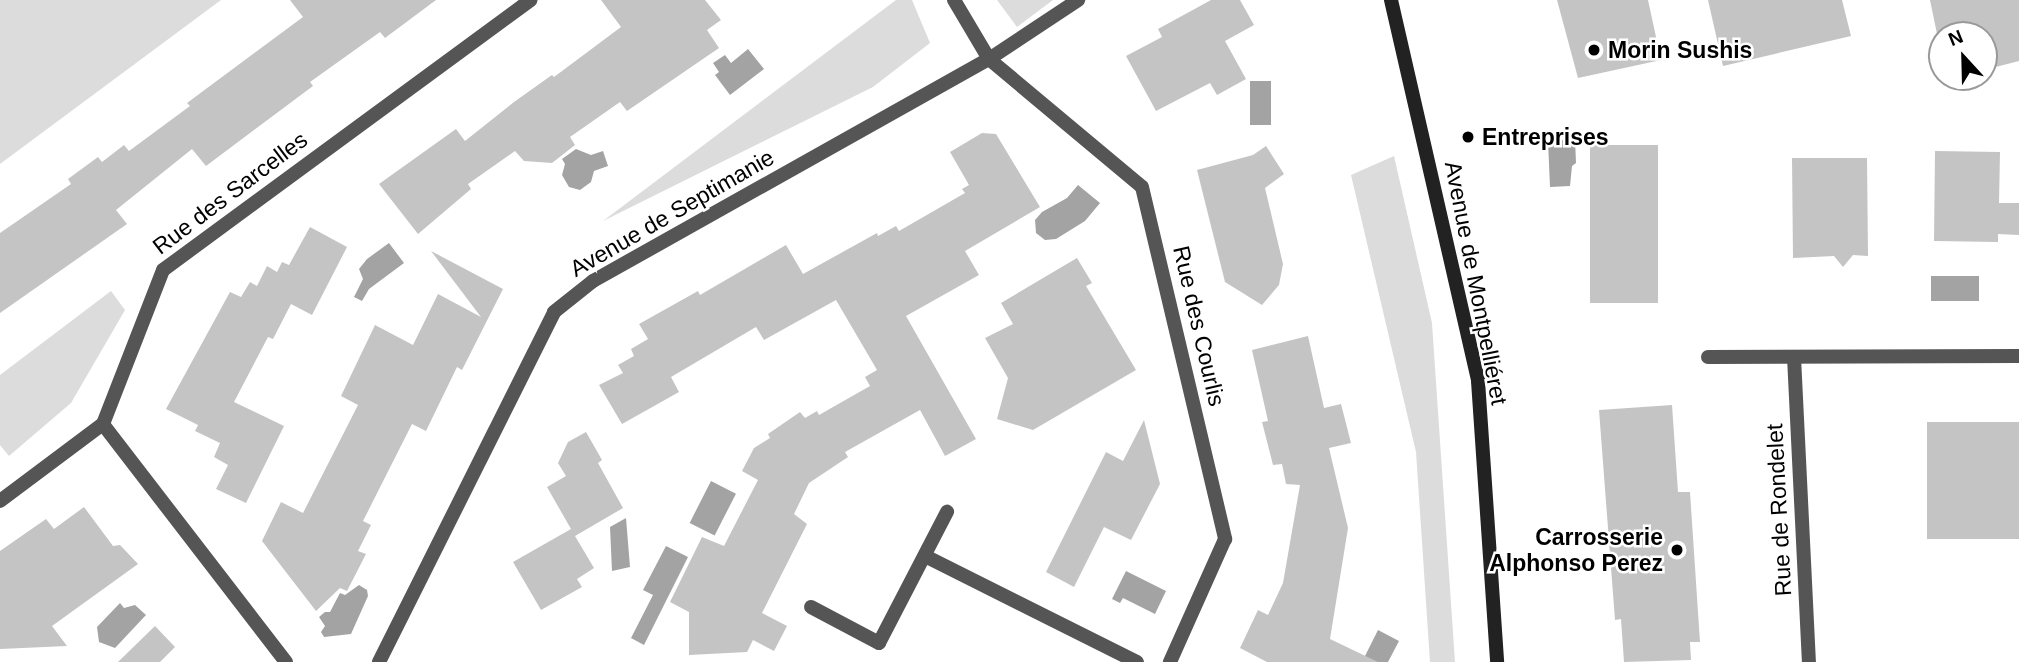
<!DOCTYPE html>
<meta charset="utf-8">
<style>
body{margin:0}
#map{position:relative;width:2019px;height:662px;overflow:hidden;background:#fff;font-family:Helvetica,sans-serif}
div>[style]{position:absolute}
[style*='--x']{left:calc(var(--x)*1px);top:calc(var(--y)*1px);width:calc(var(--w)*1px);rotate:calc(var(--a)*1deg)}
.green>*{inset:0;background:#dcdcdc}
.water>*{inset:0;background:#a3a3a3;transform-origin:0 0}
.building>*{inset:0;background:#c4c4c4;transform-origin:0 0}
.street>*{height:14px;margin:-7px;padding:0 7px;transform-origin:7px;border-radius:7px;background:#555}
.secondary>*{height:14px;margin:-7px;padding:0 7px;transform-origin:7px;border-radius:7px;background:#222}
.dots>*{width:19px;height:19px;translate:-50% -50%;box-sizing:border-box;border:4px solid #fff;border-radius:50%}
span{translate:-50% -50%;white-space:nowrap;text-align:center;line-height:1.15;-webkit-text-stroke:5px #fff;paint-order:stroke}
.poi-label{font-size:23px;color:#000;font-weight:700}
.left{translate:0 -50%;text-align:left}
.right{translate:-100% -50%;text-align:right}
.street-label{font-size:23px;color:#000}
.north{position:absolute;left:1928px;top:21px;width:70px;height:70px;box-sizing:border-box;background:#fff;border:2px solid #999;border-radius:50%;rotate:338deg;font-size:19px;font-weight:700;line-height:28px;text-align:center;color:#000}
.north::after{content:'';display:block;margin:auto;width:24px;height:32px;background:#000;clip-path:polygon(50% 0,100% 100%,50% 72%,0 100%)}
</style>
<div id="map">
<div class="green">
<i style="clip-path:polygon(0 0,221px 0,0 164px)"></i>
<i style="clip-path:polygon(896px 0,912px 0,930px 43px,873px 87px,603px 221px)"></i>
<i style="clip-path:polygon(997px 0,1053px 0,1017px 27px)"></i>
<i style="clip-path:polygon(1394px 156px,1432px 323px,1455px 662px,1430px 662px,1416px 452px,1351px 175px)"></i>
<i style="clip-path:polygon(111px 291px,125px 310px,71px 403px,9px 456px,0 445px,0 375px)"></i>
</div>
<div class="water">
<i style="clip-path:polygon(748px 49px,764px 69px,730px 95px,715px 75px,719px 72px,713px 63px,725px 55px,731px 63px)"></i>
<i style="left:1250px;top:81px;width:21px;height:44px"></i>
<i style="clip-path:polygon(1575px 139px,1576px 163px,1572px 166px,1570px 186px,1550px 187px,1548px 141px)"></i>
<i style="clip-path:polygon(576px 149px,591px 155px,603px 151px,608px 166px,594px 171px,591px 182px,580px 190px,569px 187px,562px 175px,565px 164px,562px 159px)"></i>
<i style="clip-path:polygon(1078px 185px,1100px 203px,1085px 221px,1056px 239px,1045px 240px,1036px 233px,1035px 220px,1042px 212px,1067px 198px)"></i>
<i style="clip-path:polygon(389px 243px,404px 263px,369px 289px,362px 301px,354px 297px,363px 279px,359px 269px,367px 259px)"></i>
<i style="left:1931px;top:276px;width:48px;height:25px"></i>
<i style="left:711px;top:481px;width:28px;height:47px;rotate:27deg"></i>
<i style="clip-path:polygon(626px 518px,630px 567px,612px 571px,610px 527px)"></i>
<i style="clip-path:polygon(666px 546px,688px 557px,644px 645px,631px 638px,653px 595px,643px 590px)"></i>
<i style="clip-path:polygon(1126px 571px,1166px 591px,1155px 614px,1123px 598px,1120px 603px,1112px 599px)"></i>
<i style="clip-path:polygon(359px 585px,367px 590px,368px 596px,351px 634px,324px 637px,321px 632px,325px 626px,319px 617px,325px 612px,330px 612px,340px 593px,345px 595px)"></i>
<i style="clip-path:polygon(120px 603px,124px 608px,135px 605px,146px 615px,115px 648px,99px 642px,97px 627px)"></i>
<i style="clip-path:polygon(1378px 630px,1399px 641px,1388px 662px,1362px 662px)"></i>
</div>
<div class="building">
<i style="clip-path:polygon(290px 0,436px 0,385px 38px,380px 32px,310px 82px,313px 86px,206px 166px,192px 149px,116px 210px,127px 224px,0 313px,0 233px,71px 184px,68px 179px,98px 157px,102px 162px,124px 145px,129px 151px,190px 106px,187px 103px,303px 17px)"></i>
<i style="clip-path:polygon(601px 0,705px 0,721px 20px,707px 30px,719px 48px,627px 111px,620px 102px,570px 137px,575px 145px,552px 163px,524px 161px,515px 151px,468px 184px,471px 189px,418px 234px,379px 184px,456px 129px,465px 141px,514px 102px,552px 75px,554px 77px,621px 27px)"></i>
<i style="clip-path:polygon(1211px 0,1240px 0,1254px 25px,1225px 41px,1246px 79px,1217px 95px,1210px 83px,1156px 111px,1126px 56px,1162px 37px,1158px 29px)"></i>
<i style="clip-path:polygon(1557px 0,1648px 0,1661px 60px,1578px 78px)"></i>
<i style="clip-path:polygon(1708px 0,1842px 0,1851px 36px,1723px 66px)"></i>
<i style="clip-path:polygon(1930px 0,2019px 0,2019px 61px,1984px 70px,1984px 35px,1942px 35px,1942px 58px)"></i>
<i style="clip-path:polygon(982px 133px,996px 134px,1040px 207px,965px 251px,979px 275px,906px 316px,976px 439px,945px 456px,920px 410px,845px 452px,848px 457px,809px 483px,794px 514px,807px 524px,762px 613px,787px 626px,774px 651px,753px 640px,747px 652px,689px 655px,689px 612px,670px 602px,702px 537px,724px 546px,758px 480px,742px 471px,754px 448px,770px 438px,768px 434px,800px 412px,805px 418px,817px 411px,819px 415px,870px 386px,865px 377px,877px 370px,836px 300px,764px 340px,756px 327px,671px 377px,679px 392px,622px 424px,599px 385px,623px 373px,618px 365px,634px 356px,631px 349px,648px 339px,639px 324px,698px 291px,700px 295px,786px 245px,803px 274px,877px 233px,878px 236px,896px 226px,899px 231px,965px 193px,962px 189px,969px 185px,950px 152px)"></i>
<i style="left:1590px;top:145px;width:68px;height:158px"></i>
<i style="clip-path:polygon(1266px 146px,1284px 174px,1265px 188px,1283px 264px,1279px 285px,1262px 305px,1225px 282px,1197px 170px,1253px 155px)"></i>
<i style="clip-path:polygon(1935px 151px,2000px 152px,1999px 203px,2019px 203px,2019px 235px,1998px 234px,1998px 242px,1934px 241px)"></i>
<i style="clip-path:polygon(1792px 158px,1867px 158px,1868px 256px,1853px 255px,1843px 267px,1834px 256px,1793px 258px)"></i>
<i style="clip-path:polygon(310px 227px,347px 247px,312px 315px,291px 304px,273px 339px,268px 337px,234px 402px,284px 426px,246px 503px,216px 489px,228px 465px,214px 457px,220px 443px,195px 431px,198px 425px,166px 409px,230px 292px,241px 297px,250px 282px,257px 286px,267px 266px,277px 272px,282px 262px,289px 265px)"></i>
<i style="clip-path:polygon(431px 251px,503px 289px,462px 370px,457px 367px,426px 431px,412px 424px,363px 521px,371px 525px,358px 551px,366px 554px,347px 591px,340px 588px,316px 611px,262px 541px,281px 502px,303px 513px,358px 405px,341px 396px,375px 325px,413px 345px,438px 294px,481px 317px)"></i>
<i style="clip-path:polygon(1077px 258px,1092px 283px,1086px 286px,1136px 370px,1033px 430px,997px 419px,1008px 378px,985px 338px,1013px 324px,1001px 303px)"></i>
<i style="clip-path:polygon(1308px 336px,1324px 408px,1341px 404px,1351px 443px,1329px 448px,1348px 528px,1330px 639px,1378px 662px,1267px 662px,1240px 648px,1258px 610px,1268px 615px,1283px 583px,1300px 485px,1286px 484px,1282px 464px,1273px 465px,1262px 422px,1268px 421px,1252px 350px)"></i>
<i style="clip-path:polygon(1672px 405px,1678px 492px,1690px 492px,1700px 642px,1690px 642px,1691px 660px,1624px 662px,1621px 619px,1615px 620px,1599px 410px)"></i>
<i style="clip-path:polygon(1144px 420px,1160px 484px,1131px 540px,1104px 527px,1074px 587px,1046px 572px,1106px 452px,1123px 461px)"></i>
<i style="left:1927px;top:422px;width:92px;height:117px"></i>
<i style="clip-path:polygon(586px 432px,602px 460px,598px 463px,623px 508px,575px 536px,594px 568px,577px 579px,582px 587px,541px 610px,513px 562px,571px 529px,547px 487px,566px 476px,558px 463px,568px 442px)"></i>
<i style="clip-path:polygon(84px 507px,113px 546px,120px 545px,138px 564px,52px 626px,67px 646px,0 649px,0 551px,46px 519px,54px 529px)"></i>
<i style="clip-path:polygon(155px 626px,175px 647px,160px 662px,118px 662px)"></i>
</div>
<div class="street">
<i style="--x:954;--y:0;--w:69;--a:59.3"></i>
<i style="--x:989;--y:59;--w:199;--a:39.9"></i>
<i style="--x:1142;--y:187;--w:362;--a:76.7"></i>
<i style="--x:1225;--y:539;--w:135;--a:114.1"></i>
<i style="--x:1708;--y:357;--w:311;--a:-0.2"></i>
<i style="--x:1794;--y:357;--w:305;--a:87.2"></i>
<i style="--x:0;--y:501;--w:129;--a:-36.8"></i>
<i style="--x:925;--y:556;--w:237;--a:26.6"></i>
<i style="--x:811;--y:607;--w:77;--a:27.9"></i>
<i style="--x:879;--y:643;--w:148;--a:-62.6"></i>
<i style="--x:286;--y:662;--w:300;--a:-127.6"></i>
<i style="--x:103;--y:424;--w:165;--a:-68.7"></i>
<i style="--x:163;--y:270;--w:456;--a:-36.3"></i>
<i style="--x:379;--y:662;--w:391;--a:-63.4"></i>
<i style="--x:554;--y:312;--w:50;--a:-38.5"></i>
<i style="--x:593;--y:281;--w:454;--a:-29.3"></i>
<i style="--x:989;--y:59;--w:107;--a:-33.5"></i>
</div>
<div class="secondary">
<i style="--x:1391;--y:0;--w:391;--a:77.1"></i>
<i style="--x:1478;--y:381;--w:282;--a:86.1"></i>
</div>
<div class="dots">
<i style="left:1594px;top:50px;background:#000"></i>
<i style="left:1468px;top:137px;background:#000"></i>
<i style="left:1677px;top:550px;background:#000"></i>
</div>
<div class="poi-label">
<span class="left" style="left:1608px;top:50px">Morin Sushis</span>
<span class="left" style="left:1482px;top:137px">Entreprises</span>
<span class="right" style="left:1663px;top:550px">Carrosserie<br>Alphonso Perez</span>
</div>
<div class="street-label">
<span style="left:230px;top:193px;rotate:-37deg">Rue des Sarcelles</span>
<span style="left:672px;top:213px;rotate:-30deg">Avenue de Septimanie</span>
<span style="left:1476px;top:283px;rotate:79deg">Avenue de Montpelliéret</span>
<span style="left:1199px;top:326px;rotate:77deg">Rue des Courlis</span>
<span style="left:1779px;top:510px;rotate:-93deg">Rue de Rondelet</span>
</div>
<div class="north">N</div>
</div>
